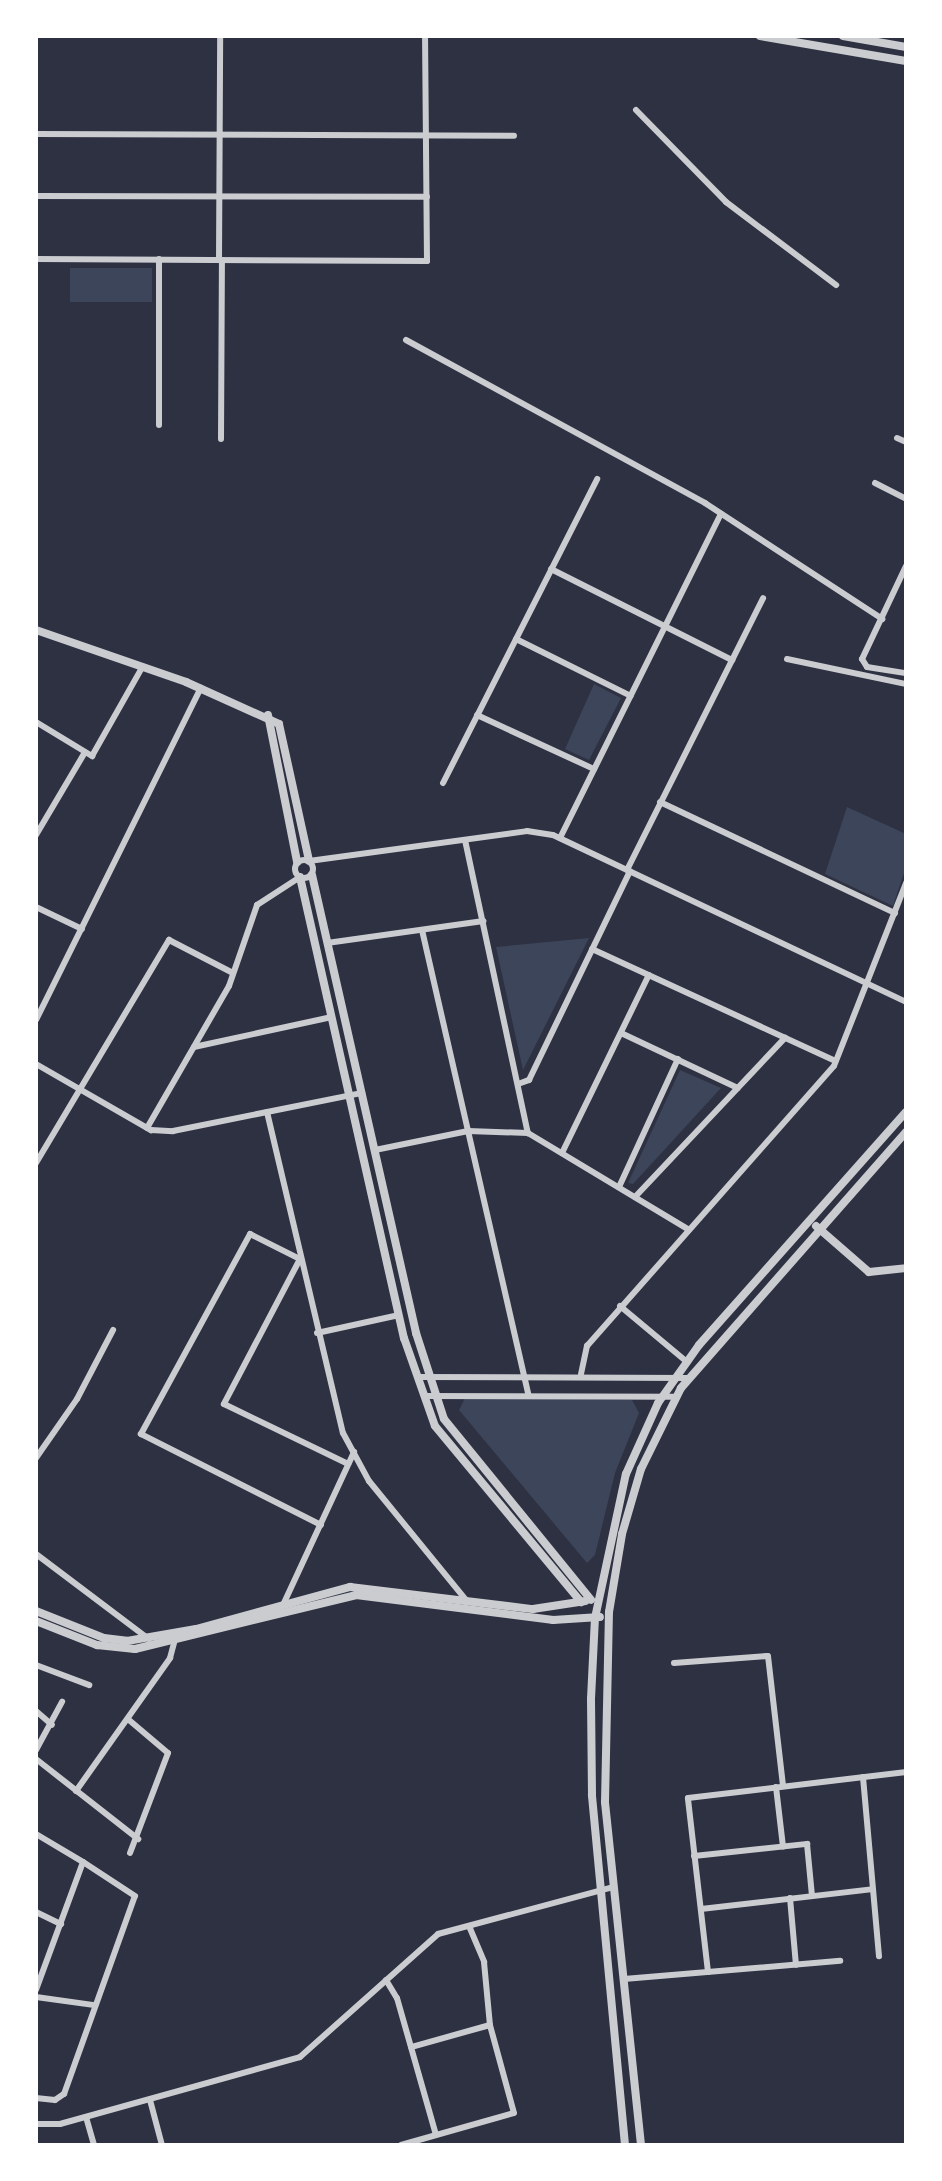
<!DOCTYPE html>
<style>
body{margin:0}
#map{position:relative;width:942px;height:2181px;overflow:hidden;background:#2d3142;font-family:"DM Sans",sans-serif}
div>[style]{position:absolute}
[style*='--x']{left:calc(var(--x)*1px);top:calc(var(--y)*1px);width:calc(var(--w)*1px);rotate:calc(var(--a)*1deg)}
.green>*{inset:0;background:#3c4559;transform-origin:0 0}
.minor>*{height:6px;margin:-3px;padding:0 3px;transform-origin:3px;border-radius:3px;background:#caccd0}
.minor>.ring{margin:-3px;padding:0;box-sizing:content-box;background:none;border:6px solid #caccd0;border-radius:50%}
.tertiary>*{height:8px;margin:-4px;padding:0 4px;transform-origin:4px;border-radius:4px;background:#caccd0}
span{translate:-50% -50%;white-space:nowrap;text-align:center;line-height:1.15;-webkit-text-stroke:8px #fff;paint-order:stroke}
.frame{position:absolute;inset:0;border:38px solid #fff;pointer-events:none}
</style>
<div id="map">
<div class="green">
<i style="left:70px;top:268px;width:82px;height:34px"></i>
<i style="clip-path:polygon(594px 684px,621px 698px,589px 760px,565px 749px)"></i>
<i style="clip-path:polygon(847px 807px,906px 834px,906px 867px,893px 906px,825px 874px)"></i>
<i style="clip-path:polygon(589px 938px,523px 1070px,496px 947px)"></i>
<i style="clip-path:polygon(680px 1070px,721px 1088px,633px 1184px,628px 1183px)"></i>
<i style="clip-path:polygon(465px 1398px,632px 1400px,639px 1413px,615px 1473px,595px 1555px,587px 1563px,459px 1410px)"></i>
</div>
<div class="minor">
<i style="--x:636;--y:110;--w:129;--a:45.6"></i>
<i style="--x:726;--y:202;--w:138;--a:37"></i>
<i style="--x:36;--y:134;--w:478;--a:0.2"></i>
<i style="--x:36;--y:196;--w:391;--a:0.1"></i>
<i style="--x:36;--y:259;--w:391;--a:0.3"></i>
<i style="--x:427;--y:261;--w:225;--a:-90.5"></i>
<i style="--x:159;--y:259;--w:166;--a:90"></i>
<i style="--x:219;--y:260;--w:224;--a:-89.7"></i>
<i style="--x:406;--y:340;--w:341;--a:28.6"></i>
<i style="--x:705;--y:503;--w:212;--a:33.2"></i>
<i style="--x:897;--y:438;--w:10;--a:24"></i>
<i style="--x:221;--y:439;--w:179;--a:-89.7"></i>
<i style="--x:875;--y:483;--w:35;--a:27"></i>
<i style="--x:906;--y:566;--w:103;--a:115.3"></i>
<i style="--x:862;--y:659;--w:9;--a:58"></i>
<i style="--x:867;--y:667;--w:39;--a:9"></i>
<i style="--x:551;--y:569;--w:203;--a:26.7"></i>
<i style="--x:516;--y:639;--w:128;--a:26.4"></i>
<i style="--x:787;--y:659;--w:122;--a:11.9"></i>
<i style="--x:477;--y:715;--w:129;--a:24.8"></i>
<i style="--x:36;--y:722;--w:66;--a:31.3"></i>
<i style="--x:92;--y:756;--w:103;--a:-60.5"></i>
<i style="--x:443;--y:783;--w:341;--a:-63.1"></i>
<i style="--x:660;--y:802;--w:260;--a:25.3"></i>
<i style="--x:36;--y:835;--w:96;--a:-59.4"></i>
<i style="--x:560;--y:838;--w:362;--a:-63.6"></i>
<i style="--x:465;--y:840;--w:300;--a:77.9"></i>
<i class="ring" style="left:295px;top:860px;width:12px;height:12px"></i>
<i style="--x:309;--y:861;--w:220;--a:-7.8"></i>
<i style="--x:527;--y:831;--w:26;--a:9"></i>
<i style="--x:553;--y:835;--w:391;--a:25.3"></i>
<i style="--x:627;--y:870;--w:304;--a:-63.4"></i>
<i style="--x:36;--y:907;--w:51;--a:25.6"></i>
<i style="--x:422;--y:930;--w:476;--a:77.1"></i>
<i style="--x:327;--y:943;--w:158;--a:-8"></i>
<i style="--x:592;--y:949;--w:268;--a:24.7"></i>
<i style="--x:36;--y:1020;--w:371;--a:-63.6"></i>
<i style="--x:621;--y:1033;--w:129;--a:25.2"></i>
<i style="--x:194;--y:1047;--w:141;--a:-12.3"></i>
<i style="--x:36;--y:1064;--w:133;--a:29.9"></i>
<i style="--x:151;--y:1130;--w:22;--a:3"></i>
<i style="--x:173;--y:1131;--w:193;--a:-11.4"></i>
<i style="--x:518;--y:1084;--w:12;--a:-20"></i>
<i style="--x:529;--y:1080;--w:232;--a:-64.2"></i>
<i style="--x:267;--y:1112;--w:330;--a:76.7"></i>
<i style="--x:343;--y:1433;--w:55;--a:61.6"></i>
<i style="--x:369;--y:1481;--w:154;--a:50.8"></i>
<i style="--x:147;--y:1128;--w:164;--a:-60"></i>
<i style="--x:229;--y:986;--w:86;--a:-70.9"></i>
<i style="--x:257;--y:905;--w:51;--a:-33.1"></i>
<i style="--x:375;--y:1150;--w:95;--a:-11.5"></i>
<i style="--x:468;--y:1131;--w:60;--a:1.9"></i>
<i style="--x:528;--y:1133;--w:187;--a:31"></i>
<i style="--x:562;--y:1153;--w:198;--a:-64"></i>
<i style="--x:36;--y:1163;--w:260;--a:-59.2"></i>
<i style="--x:169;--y:940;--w:72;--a:27.3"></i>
<i style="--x:619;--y:1187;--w:141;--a:-65.3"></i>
<i style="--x:635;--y:1197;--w:219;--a:-46.7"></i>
<i style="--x:620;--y:1306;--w:87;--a:39.9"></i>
<i style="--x:317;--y:1333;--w:84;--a:-12.4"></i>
<i style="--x:581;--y:1374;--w:29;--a:-78"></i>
<i style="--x:587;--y:1346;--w:373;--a:-48.6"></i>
<i style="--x:834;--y:1066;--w:197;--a:-68.5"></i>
<i style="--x:418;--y:1377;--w:271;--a:0.2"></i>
<i style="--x:425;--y:1396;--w:250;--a:0.2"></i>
<i style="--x:36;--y:1458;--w:72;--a:-55.2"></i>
<i style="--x:77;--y:1399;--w:78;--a:-62.4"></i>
<i style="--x:321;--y:1525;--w:202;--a:-153.2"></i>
<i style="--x:141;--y:1434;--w:228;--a:-61.4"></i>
<i style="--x:250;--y:1234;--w:56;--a:26.6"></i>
<i style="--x:300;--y:1259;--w:164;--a:117.7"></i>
<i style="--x:224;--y:1404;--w:138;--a:25.8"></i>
<i style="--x:36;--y:1554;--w:141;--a:37"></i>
<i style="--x:283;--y:1605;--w:169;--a:-65.1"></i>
<i style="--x:674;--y:1663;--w:94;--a:-4.3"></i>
<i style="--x:768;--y:1656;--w:131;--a:83.4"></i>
<i style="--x:36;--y:1665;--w:57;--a:20.7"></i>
<i style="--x:36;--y:1711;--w:21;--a:41"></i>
<i style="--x:129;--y:1720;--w:51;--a:40.2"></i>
<i style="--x:168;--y:1753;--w:107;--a:110.8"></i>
<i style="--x:36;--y:1750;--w:55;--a:-61.6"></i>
<i style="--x:36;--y:1759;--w:130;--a:38.1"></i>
<i style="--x:863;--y:1777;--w:180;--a:84.9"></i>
<i style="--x:776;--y:1787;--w:60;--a:83.3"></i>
<i style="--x:76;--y:1791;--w:163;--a:-54.7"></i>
<i style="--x:170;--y:1658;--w:23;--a:-75"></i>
<i style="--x:36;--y:1834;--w:55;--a:30.8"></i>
<i style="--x:83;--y:1862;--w:136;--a:110.2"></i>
<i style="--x:694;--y:1856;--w:114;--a:-6.1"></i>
<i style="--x:807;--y:1844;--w:52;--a:84.5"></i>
<i style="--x:790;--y:1898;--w:67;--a:84.9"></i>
<i style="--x:701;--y:1909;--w:173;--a:-6.6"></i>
<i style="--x:36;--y:1912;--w:28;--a:26"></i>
<i style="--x:469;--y:1926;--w:39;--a:67"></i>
<i style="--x:484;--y:1962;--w:63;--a:84.6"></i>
<i style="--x:708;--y:1972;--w:175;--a:-96.6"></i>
<i style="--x:688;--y:1798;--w:220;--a:-6.8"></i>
<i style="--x:624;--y:1979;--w:217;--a:-4.8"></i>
<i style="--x:386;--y:1980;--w:21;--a:59"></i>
<i style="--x:397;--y:1998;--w:142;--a:74.1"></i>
<i style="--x:36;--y:1997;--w:59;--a:7.9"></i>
<i style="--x:36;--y:2098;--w:19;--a:6"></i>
<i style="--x:55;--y:2100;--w:11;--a:-34"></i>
<i style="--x:64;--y:2094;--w:210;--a:-70.3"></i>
<i style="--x:135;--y:1896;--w:62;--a:-146.8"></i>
<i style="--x:150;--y:2100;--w:47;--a:75.1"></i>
<i style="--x:86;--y:2117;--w:29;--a:74"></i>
<i style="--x:36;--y:2124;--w:24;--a:0"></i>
<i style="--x:60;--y:2124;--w:249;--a:-15.6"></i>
<i style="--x:300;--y:2057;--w:185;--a:-41.7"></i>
<i style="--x:438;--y:1934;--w:182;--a:-15"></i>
<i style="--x:401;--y:2145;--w:117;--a:-15.8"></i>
<i style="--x:514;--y:2113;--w:91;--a:-105.3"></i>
<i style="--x:490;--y:2025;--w:82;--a:164.4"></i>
</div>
<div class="tertiary">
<i style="--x:760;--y:36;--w:148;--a:9.7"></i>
<i style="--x:843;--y:36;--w:64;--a:9.9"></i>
<i style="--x:36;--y:630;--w:159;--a:19.1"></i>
<i style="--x:186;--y:682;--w:102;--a:24.3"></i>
<i style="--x:279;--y:724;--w:140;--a:77.6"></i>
<i style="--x:268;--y:715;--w:150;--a:78.8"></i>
<i style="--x:312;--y:875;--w:470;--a:77.2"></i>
<i style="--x:416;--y:1333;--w:90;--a:72"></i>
<i style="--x:444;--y:1419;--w:233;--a:50.9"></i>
<i style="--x:300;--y:877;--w:473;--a:77.3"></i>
<i style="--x:404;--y:1338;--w:93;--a:70.6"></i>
<i style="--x:435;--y:1426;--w:229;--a:50.3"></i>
<i style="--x:816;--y:1226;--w:70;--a:41"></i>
<i style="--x:869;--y:1272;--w:37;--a:-6"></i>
<i style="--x:36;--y:1611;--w:73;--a:21.7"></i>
<i style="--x:104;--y:1638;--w:23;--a:7"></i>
<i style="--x:127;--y:1641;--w:70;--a:-9.9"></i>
<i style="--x:196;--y:1629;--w:160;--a:-15.3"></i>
<i style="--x:350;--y:1587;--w:184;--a:6.9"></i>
<i style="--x:533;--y:1609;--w:53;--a:-8.7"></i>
<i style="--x:36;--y:1621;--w:66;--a:21.5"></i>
<i style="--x:97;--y:1645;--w:38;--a:6"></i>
<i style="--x:135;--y:1649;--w:228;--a:-13.7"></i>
<i style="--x:356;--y:1595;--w:199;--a:7.2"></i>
<i style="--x:553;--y:1620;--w:47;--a:-3.7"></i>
<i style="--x:625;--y:2145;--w:352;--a:-95.4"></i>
<i style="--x:592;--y:1795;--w:96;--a:-90.6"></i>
<i style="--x:591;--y:1699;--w:81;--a:-87.2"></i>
<i style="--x:595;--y:1618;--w:147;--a:-77.9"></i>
<i style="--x:626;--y:1474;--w:78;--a:-65.7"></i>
<i style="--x:658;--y:1403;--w:71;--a:-54.7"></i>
<i style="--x:699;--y:1345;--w:312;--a:-48.4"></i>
<i style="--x:641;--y:2145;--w:345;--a:-96"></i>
<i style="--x:605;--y:1802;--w:190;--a:-88.8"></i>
<i style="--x:609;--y:1612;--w:79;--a:-80.5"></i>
<i style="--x:622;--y:1534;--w:68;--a:-73.7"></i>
<i style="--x:641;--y:1469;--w:90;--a:-63.7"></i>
<i style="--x:681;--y:1388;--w:341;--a:-48.7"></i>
</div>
<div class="frame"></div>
</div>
